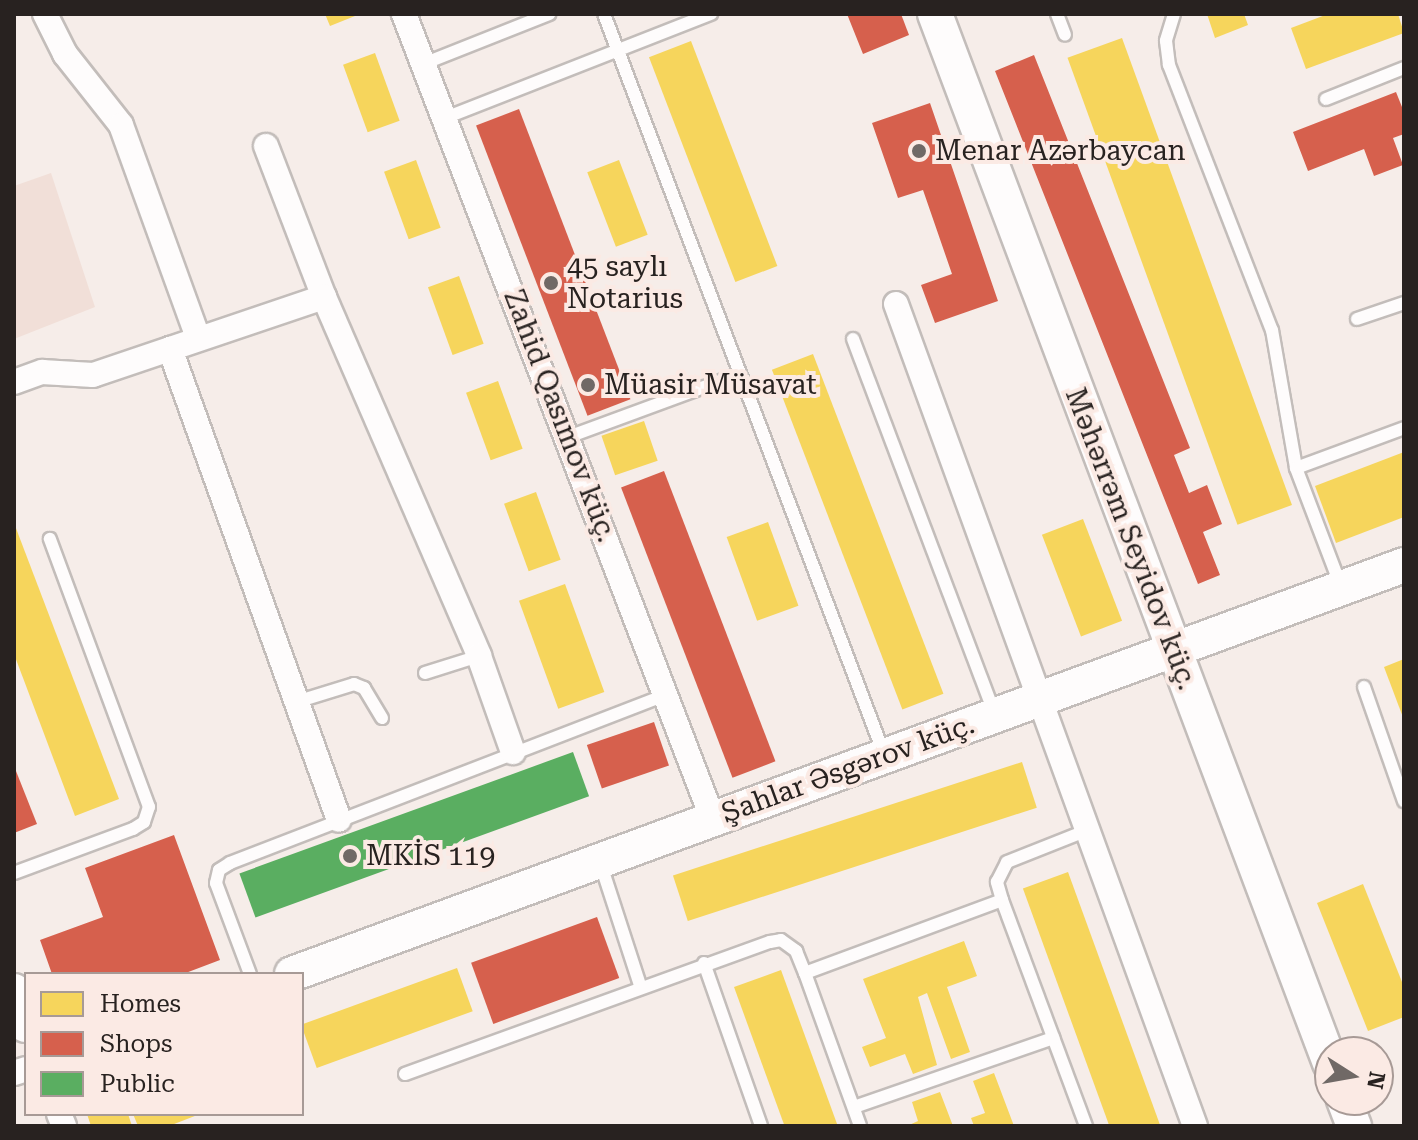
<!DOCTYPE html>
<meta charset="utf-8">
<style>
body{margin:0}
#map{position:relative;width:1418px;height:1140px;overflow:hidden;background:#f6ede9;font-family:"Roboto Serif",serif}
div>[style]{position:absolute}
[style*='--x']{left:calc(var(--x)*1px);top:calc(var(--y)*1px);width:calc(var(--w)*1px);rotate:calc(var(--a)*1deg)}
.built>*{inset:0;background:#f1dfd8}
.homes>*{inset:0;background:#f6d55c;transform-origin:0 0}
.shops>*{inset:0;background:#d6604d;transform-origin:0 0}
.public>*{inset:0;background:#5aae61;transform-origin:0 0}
.roads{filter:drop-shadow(2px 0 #c3bdba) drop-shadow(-2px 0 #c3bdba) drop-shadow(0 2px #c3bdba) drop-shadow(0 -2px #c3bdba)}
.lane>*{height:12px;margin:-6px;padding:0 6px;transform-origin:6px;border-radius:6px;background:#fefcfc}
.street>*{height:24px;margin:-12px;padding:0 12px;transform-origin:12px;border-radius:12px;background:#fefcfc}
.secondary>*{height:34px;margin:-17px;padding:0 17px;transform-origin:17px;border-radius:17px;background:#fefcfc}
.dots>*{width:22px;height:22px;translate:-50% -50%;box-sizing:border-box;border:4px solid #fbeae4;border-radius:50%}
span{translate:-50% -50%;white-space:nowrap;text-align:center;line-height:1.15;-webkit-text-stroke:8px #fbeae4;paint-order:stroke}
.poi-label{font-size:28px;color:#282220}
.left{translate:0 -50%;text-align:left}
.street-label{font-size:28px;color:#282220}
.frame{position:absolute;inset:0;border:16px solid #282220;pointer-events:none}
.legend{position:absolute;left:24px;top:972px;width:280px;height:144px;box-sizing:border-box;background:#fbeae4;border:2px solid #a79a96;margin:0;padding:10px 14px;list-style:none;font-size:24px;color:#282220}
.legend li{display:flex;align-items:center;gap:16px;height:40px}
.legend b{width:40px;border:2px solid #a79a96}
.north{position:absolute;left:1314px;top:1036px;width:80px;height:80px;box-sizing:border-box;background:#fbeae4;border:2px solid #a79a96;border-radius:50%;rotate:101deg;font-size:22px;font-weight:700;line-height:32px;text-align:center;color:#282220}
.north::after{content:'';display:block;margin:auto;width:28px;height:36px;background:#706966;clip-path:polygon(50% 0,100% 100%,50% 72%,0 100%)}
</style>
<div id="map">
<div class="built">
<i style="clip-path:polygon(51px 173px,95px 307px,14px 339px,14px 186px)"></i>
</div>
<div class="homes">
<i style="clip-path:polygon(325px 14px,360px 14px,330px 26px)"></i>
<i style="clip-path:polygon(1207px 14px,1244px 14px,1248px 25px,1215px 38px)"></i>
<i style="clip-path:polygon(1328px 14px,1398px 14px,1404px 33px,1306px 69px,1291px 28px)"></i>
<i style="left:1122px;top:38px;width:497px;height:58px;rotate:70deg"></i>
<i style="left:691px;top:41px;width:241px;height:45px;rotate:69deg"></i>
<i style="left:375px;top:53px;width:72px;height:34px;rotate:70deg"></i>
<i style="left:416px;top:160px;width:72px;height:34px;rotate:70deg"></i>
<i style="left:619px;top:160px;width:80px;height:34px;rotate:69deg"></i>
<i style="left:459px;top:276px;width:72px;height:33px;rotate:70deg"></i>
<i style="left:813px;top:354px;width:364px;height:44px;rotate:69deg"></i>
<i style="left:498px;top:381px;width:72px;height:34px;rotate:70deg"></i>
<i style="left:644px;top:421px;width:42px;height:45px;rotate:71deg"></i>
<i style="clip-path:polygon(1404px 452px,1404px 517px,1336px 543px,1315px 486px)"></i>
<i style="left:536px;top:492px;width:72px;height:34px;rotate:70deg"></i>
<i style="left:1083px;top:519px;width:109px;height:44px;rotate:69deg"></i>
<i style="left:768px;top:522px;width:89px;height:44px;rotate:70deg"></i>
<i style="clip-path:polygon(14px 523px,119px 799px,75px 816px,14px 654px)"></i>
<i style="left:565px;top:584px;width:115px;height:49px;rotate:70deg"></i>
<i style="clip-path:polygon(1404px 659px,1404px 720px,1384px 667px)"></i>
<i style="left:1022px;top:762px;width:48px;height:367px;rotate:72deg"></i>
<i style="left:1068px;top:872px;width:270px;height:48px;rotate:70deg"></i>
<i style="clip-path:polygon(1363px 884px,1404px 987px,1404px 1017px,1368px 1031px,1317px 903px)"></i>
<i style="clip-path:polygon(964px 941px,977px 976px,947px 987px,970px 1052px,951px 1059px,927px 993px,918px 997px,937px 1065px,913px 1074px,905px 1054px,870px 1067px,862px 1047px,886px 1038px,863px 979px)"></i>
<i style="left:457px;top:968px;width:46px;height:166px;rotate:70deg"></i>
<i style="left:781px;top:970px;width:166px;height:50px;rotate:70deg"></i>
<i style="clip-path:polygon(994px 1073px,1014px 1126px,974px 1126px,971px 1118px,985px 1113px,973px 1081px)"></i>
<i style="clip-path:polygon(940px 1092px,953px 1126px,907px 1126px,918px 1121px,912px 1102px)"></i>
<i style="clip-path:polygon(87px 1114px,128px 1114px,132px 1126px,91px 1126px)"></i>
<i style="clip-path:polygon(133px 1114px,200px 1114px,169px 1126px,138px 1126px)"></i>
</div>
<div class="shops">
<i style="clip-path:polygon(847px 14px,901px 14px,909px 35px,863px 54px)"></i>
<i style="clip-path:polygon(1034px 55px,1190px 448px,1174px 455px,1189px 493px,1207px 485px,1222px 524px,1203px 532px,1220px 575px,1198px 584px,995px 71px)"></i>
<i style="clip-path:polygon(1396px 92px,1404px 112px,1404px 134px,1393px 138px,1403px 165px,1374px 176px,1364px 149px,1308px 171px,1293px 132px)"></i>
<i style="clip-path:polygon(930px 103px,998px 301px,935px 323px,921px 285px,952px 274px,923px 190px,898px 198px,872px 123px)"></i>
<i style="left:519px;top:109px;width:311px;height:46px;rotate:69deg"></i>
<i style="left:664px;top:471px;width:311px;height:46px;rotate:69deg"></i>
<i style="left:654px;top:722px;width:46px;height:71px;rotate:71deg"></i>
<i style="clip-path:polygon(14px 766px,37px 824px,14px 833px)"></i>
<i style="clip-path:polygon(174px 835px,220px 960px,183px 974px,52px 974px,40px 940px,103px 917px,85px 868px)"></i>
<i style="left:597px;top:917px;width:65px;height:134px;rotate:70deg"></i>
</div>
<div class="public">
<i style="left:573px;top:752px;width:47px;height:355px;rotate:70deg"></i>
</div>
<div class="roads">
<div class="lane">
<i style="--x:604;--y:14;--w:791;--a:69.27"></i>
<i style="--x:1057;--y:14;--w:22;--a:69"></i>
<i style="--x:1174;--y:14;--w:28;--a:107"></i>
<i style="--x:1166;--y:41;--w:24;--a:83"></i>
<i style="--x:1169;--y:65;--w:284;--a:68.8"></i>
<i style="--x:1272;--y:330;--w:140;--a:80.1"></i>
<i style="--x:1296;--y:468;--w:124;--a:69.2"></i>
<i style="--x:423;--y:64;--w:136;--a:-21.6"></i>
<i style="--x:1326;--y:99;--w:84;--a:-21.7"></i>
<i style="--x:445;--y:118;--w:286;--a:-21.4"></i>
<i style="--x:1357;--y:319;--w:50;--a:-18.8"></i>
<i style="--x:853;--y:339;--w:401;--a:69.3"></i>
<i style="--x:568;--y:437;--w:182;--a:-20.2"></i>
<i style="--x:1296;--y:468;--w:115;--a:-20.3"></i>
<i style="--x:425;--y:673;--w:57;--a:-17.5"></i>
<i style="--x:1364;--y:687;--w:121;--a:70.7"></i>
<i style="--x:296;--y:702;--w:61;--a:-17.2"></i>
<i style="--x:354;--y:684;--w:11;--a:22"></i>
<i style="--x:364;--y:688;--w:35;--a:59"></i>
<i style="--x:601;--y:865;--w:126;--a:72"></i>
<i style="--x:14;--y:873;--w:127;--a:-20.3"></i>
<i style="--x:133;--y:829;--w:13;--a:-32"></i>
<i style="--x:144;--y:822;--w:16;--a:-72"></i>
<i style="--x:149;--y:807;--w:286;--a:-110.3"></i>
<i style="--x:1002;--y:900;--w:241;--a:69.6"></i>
<i style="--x:704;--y:963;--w:173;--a:70.7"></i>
<i style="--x:805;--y:973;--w:163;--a:70.2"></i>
<i style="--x:250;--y:974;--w:97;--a:-110.5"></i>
<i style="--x:216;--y:883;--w:13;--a:-77"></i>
<i style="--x:219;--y:870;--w:13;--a:-32"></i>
<i style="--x:230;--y:863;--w:469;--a:-21.1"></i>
<i style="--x:405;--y:1074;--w:388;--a:-19.9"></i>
<i style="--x:770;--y:942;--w:11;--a:-10"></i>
<i style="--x:781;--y:940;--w:19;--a:36"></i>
<i style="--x:796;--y:951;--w:24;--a:68"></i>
<i style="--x:805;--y:973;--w:210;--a:-20.3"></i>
<i style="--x:1002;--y:900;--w:19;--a:-106"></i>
<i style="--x:997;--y:882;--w:22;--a:-63"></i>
<i style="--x:1007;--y:862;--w:87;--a:-21.6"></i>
<i style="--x:854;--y:1107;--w:211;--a:-19.1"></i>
</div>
<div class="street">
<i style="--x:45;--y:14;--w:45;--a:63.4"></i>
<i style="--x:65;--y:54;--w:90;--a:51.7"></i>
<i style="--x:121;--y:125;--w:226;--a:70.1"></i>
<i style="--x:404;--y:14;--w:863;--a:69.02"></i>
<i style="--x:266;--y:146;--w:162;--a:69"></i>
<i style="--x:324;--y:297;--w:391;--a:66.6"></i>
<i style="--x:479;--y:656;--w:102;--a:70.5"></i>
<i style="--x:896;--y:304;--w:875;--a:70.01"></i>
<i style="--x:170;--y:349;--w:500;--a:70.26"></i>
<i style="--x:14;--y:382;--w:30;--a:-20"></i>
<i style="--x:42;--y:372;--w:51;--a:3.4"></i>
<i style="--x:93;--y:375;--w:244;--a:-18.7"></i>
<i style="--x:14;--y:1073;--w:13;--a:-18"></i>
<i style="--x:59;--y:1114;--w:13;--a:67"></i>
</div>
<div class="secondary">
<i style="--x:935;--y:14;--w:1121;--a:69.37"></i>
<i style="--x:292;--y:974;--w:1185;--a:-20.19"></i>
<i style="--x:14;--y:991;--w:36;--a:71"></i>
<i style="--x:1344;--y:1100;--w:28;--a:69"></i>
</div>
</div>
<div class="dots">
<i style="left:919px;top:151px;background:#706966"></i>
<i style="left:551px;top:283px;background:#706966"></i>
<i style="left:588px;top:385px;background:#706966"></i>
<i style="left:350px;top:856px;background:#706966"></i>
</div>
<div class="poi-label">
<span class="left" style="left:935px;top:151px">Menar Azərbaycan</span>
<span class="left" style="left:567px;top:283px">45 saylı<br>Notarius</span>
<span class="left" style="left:604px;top:385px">Müasir Müsavat</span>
<span class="left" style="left:366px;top:856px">MKİS 119</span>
</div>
<div class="street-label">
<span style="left:560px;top:416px;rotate:69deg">Zahid Qasımov küç.</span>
<span style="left:1131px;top:539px;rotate:69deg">Məhərrəm Seyidov küç.</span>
<span style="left:848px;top:769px;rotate:-20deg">Şahlar Əsgərov küç.</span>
</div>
<div class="frame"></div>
<ul class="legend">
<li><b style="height:22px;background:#f6d55c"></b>Homes</li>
<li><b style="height:22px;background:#d6604d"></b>Shops</li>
<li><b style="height:22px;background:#5aae61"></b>Public</li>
</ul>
<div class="north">N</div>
</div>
